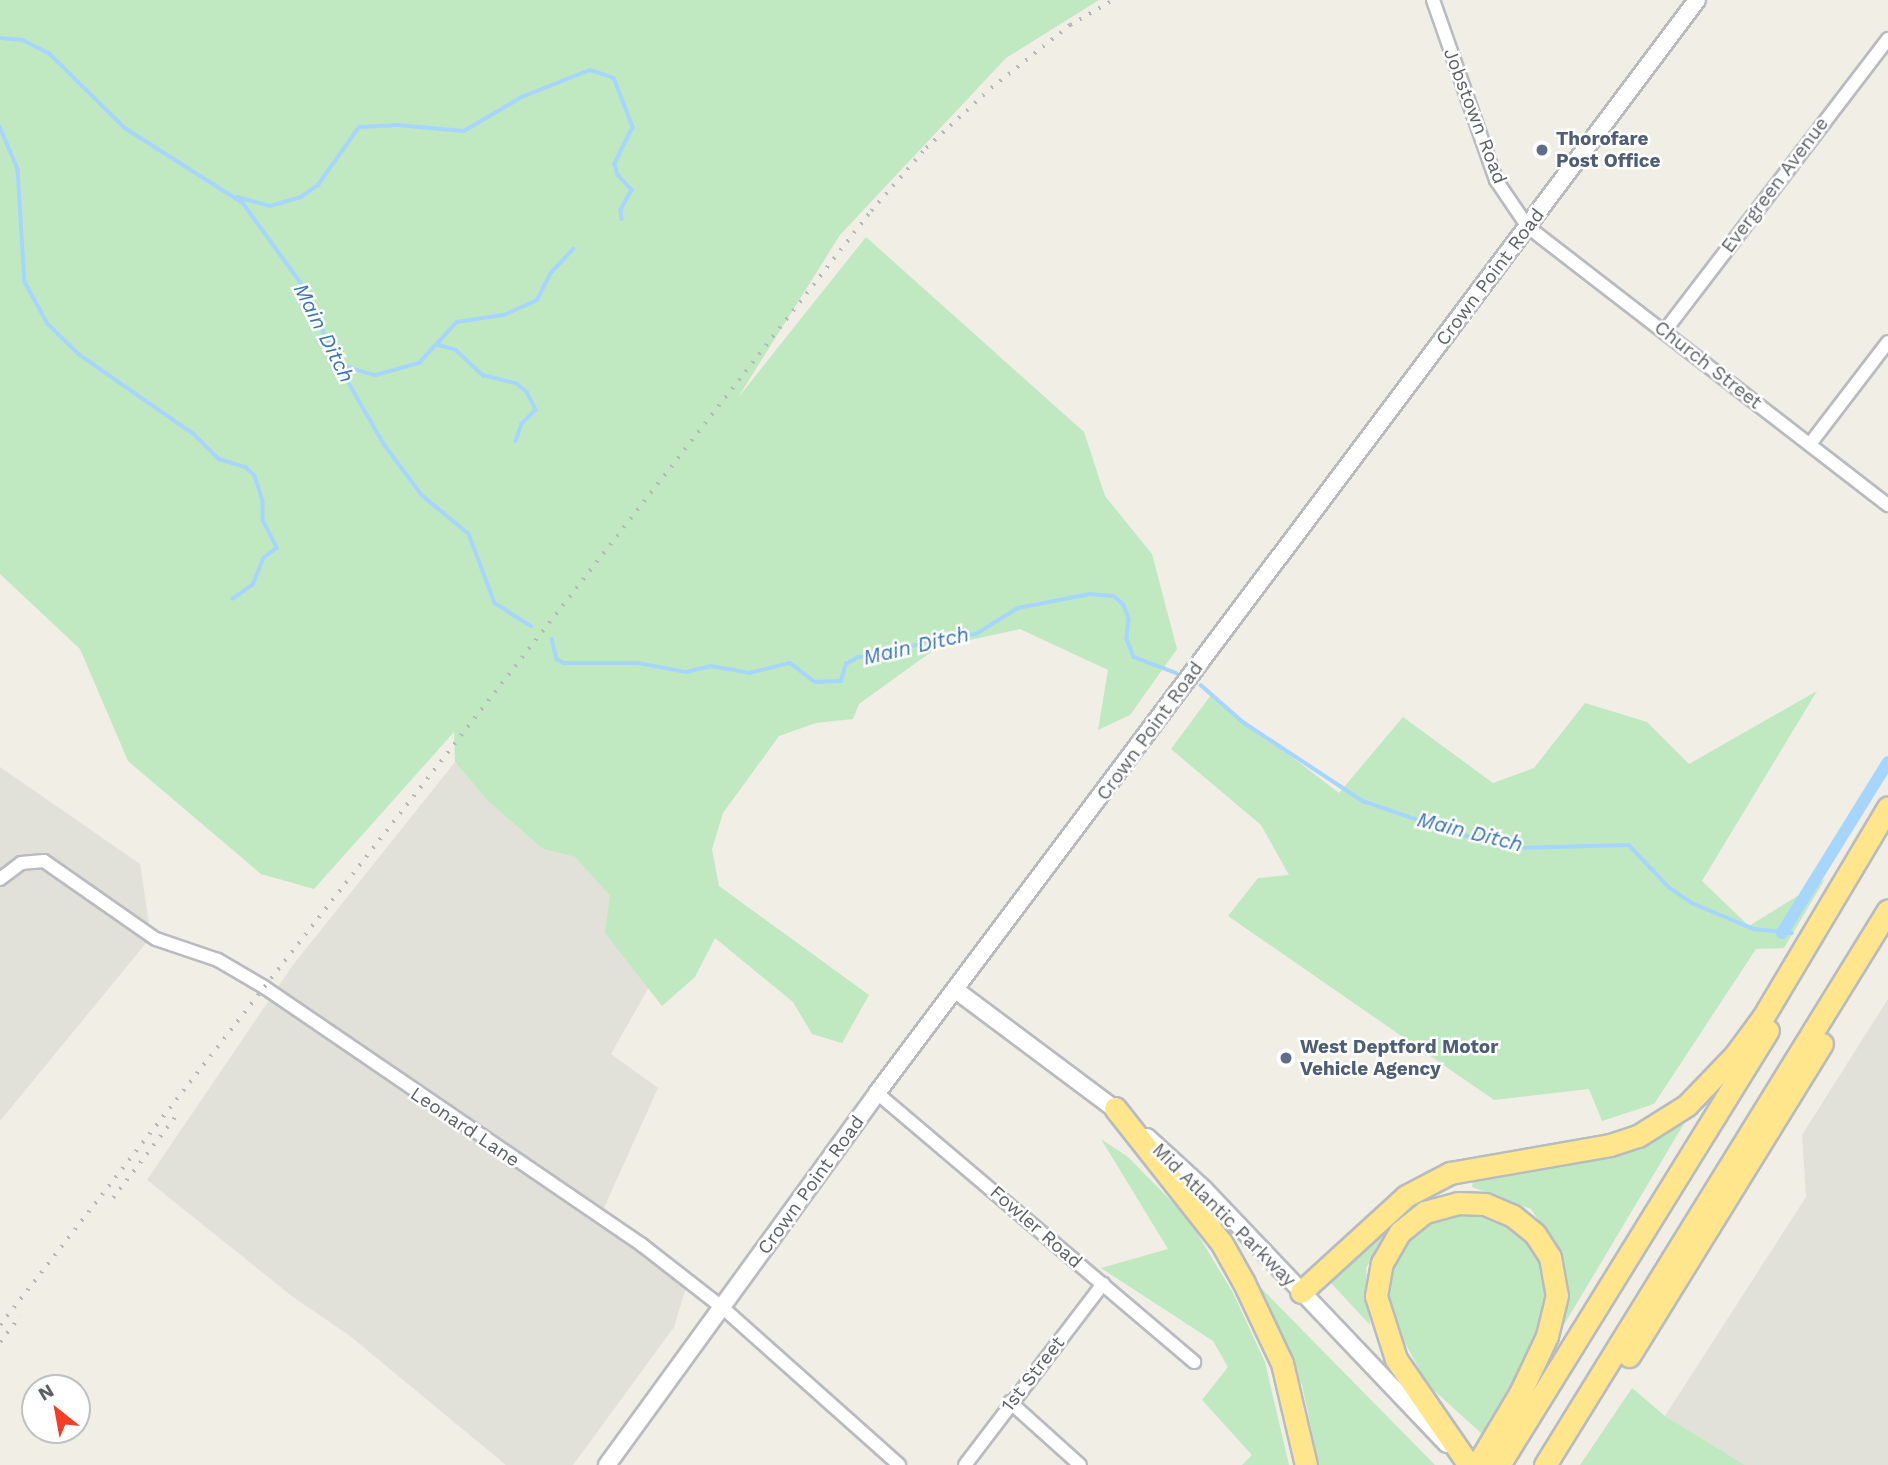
<!DOCTYPE html>
<style>
body{margin:0}
#map{position:relative;width:1888px;height:1465px;overflow:hidden;background:#f0eee5;font-family:"Work Sans",sans-serif}
div>[style]{position:absolute}
[style*='--x']{left:calc(var(--x)*1px);top:calc(var(--y)*1px);width:calc(var(--w)*1px);rotate:calc(var(--a)*1deg)}
.industrial>*{inset:0;background:#e1e0d9}
.green>*{inset:0;background:#c0e9c1}
.stream>*{height:3.5px;margin:-1.75px;padding:0 1.75px;transform-origin:1.75px;border-radius:1.75px;background:#a6d5ff}
.canal>*{height:12px;margin:-6px;padding:0 6px;transform-origin:6px;border-radius:6px;background:#a6d5ff}
.roads{filter:drop-shadow(2px 0 #b8bbc0) drop-shadow(-2px 0 #b8bbc0) drop-shadow(0 2px #b8bbc0) drop-shadow(0 -2px #b8bbc0)}
.minor>*{height:12px;margin:-6px;padding:0 6px;transform-origin:6px;border-radius:6px;background:#fff}
.secondary>*{height:16px;margin:-8px;padding:0 8px;transform-origin:8px;border-radius:8px;background:#fff}
.motorway>*{height:21px;margin:-10.5px;padding:0 10.5px;transform-origin:10.5px;border-radius:10.5px;background:#ffe68d}
.rail>*{height:3.5px;margin-top:-1.75px;transform-origin:0;background:repeating-linear-gradient(90deg,#b6b7b8 0 2px,transparent 0 11px)}
.dots>*{width:19px;height:19px;translate:-50% -50%;box-sizing:border-box;border:4px solid #fff;border-radius:50%}
span{translate:-50% -50%;white-space:nowrap;text-align:center;line-height:1.15;-webkit-text-stroke:5px #fff;paint-order:stroke}
.street-label{font-size:19px;color:#5d6167}
.service-label{font-size:19px;color:#4e5e75;font-weight:700}
.left{translate:0 -50%;text-align:left}
.water-label{font-size:21px;color:#3a74b9;font-style:italic}
.north{position:absolute;left:21px;top:1374px;width:70px;height:70px;box-sizing:border-box;background:#fff;border:2px solid #bec0c2;border-radius:50%;rotate:329deg;font-size:19px;font-weight:700;line-height:28px;text-align:center;color:#5d6167}
.north::after{content:'';display:block;margin:auto;width:24px;height:32px;background:#f53d26;clip-path:polygon(50% 0,100% 100%,50% 72%,0 100%)}
</style>
<div id="map">
<div class="industrial">
<i style="clip-path:polygon(455px 762px,488px 801px,543px 849px,575px 857px,610px 896px,650px 985px,611px 1054px,658px 1088px,598px 1221px,688px 1281px,674px 1327px,573px 1465px,506px 1465px,350px 1336px,293px 1297px,147px 1180px,293px 965px)"></i>
<i style="clip-path:polygon(0 767px,140px 864px,151px 937px,0 1121px)"></i>
<i style="clip-path:polygon(1888px 999px,1888px 1465px,1745px 1465px,1665px 1416px,1806px 1197px,1802px 1135px)"></i>
</div>
<div class="green">
<i style="clip-path:polygon(0 0,1099px 0,1006px 58px,840px 235px,737px 399px,866px 237px,1084px 432px,1105px 496px,1152px 554px,1177px 649px,1130px 715px,1098px 730px,1108px 670px,1020px 629px,938px 647px,859px 704px,853px 719px,816px 723px,779px 736px,723px 813px,712px 849px,719px 886px,869px 995px,842px 1043px,812px 1034px,793px 1002px,715px 938px,695px 977px,662px 1006px,605px 933px,610px 896px,575px 857px,543px 849px,488px 801px,455px 762px,454px 732px,314px 889px,261px 874px,128px 761px,80px 649px,0 574px)"></i>
<i style="clip-path:polygon(1817px 691px,1702px 881px,1749px 926px,1825px 879px,1784px 948px,1756px 949px,1654px 1104px,1602px 1121px,1589px 1089px,1494px 1100px,1228px 916px,1258px 878px,1289px 875px,1261px 825px,1171px 749px,1211px 695px,1339px 793px,1403px 717px,1493px 783px,1534px 768px,1585px 703px,1647px 722px,1689px 764px)"></i>
<i style="clip-path:polygon(1691px 1112px,1562px 1328px,1557px 1248px,1531px 1209px,1472px 1187px,1474px 1176px,1613px 1157px)"></i>
<i style="clip-path:polygon(1101px 1139px,1128px 1157px,1188px 1218px,1233px 1293px,1265px 1362px,1289px 1465px,1242px 1465px,1252px 1455px,1202px 1400px,1228px 1367px,1213px 1341px,1101px 1268px,1168px 1249px)"></i>
<i style="clip-path:polygon(1483px 1211px,1517px 1223px,1540px 1260px,1547px 1293px,1541px 1331px,1482px 1434px,1428px 1385px,1393px 1321px,1387px 1275px,1414px 1228px,1446px 1214px)"></i>
<i style="clip-path:polygon(1397px 1216px,1366px 1268px,1370px 1325px,1331px 1283px)"></i>
<i style="clip-path:polygon(1251px 1278px,1435px 1465px,1319px 1465px,1302px 1385px)"></i>
<i style="clip-path:polygon(1632px 1388px,1665px 1416px,1745px 1465px,1580px 1465px)"></i>
</div>
<div class="stream">
<i style="--x:0;--y:38;--w:23;--a:5"></i>
<i style="--x:23;--y:40;--w:29;--a:27"></i>
<i style="--x:49;--y:53;--w:107;--a:44.6"></i>
<i style="--x:125;--y:128;--w:140;--a:32.4"></i>
<i style="--x:243;--y:203;--w:102;--a:54.1"></i>
<i style="--x:303;--y:286;--w:85;--a:65.8"></i>
<i style="--x:338;--y:364;--w:92;--a:60.1"></i>
<i style="--x:384;--y:444;--w:64;--a:53.3"></i>
<i style="--x:422;--y:495;--w:61;--a:39.7"></i>
<i style="--x:469;--y:534;--w:74;--a:69.4"></i>
<i style="--x:495;--y:603;--w:43;--a:32.6"></i>
<i style="--x:0;--y:127;--w:46;--a:66.8"></i>
<i style="--x:18;--y:169;--w:113;--a:86.5"></i>
<i style="--x:25;--y:282;--w:48;--a:61.3"></i>
<i style="--x:48;--y:324;--w:45;--a:44.1"></i>
<i style="--x:80;--y:355;--w:140;--a:34.8"></i>
<i style="--x:195;--y:435;--w:34;--a:45"></i>
<i style="--x:219;--y:459;--w:28;--a:17"></i>
<i style="--x:246;--y:467;--w:13;--a:45"></i>
<i style="--x:255;--y:476;--w:25;--a:72"></i>
<i style="--x:263;--y:500;--w:20;--a:90"></i>
<i style="--x:263;--y:520;--w:31;--a:63"></i>
<i style="--x:277;--y:548;--w:16;--a:142"></i>
<i style="--x:264;--y:558;--w:29;--a:112"></i>
<i style="--x:253;--y:585;--w:24;--a:145"></i>
<i style="--x:237;--y:197;--w:34;--a:15"></i>
<i style="--x:270;--y:206;--w:32;--a:-16"></i>
<i style="--x:301;--y:197;--w:21;--a:-35"></i>
<i style="--x:318;--y:185;--w:71;--a:-54.7"></i>
<i style="--x:359;--y:127;--w:38;--a:-3"></i>
<i style="--x:397;--y:125;--w:67;--a:5.1"></i>
<i style="--x:464;--y:131;--w:67;--a:-30.4"></i>
<i style="--x:522;--y:97;--w:73;--a:-21.7"></i>
<i style="--x:590;--y:70;--w:25;--a:18"></i>
<i style="--x:614;--y:78;--w:53;--a:68.8"></i>
<i style="--x:633;--y:127;--w:41;--a:115.9"></i>
<i style="--x:615;--y:164;--w:11;--a:75"></i>
<i style="--x:618;--y:175;--w:21;--a:47"></i>
<i style="--x:632;--y:190;--w:23;--a:119"></i>
<i style="--x:621;--y:210;--w:9;--a:84"></i>
<i style="--x:439;--y:345;--w:18;--a:16"></i>
<i style="--x:456;--y:350;--w:37;--a:43"></i>
<i style="--x:483;--y:375;--w:34;--a:14"></i>
<i style="--x:516;--y:383;--w:14;--a:39"></i>
<i style="--x:527;--y:392;--w:20;--a:63"></i>
<i style="--x:536;--y:410;--w:20;--a:135"></i>
<i style="--x:522;--y:424;--w:18;--a:109"></i>
<i style="--x:340;--y:365;--w:37;--a:16"></i>
<i style="--x:376;--y:375;--w:45;--a:-15.6"></i>
<i style="--x:419;--y:363;--w:56;--a:-47.2"></i>
<i style="--x:457;--y:322;--w:48;--a:-8.5"></i>
<i style="--x:504;--y:315;--w:36;--a:-24"></i>
<i style="--x:537;--y:300;--w:29;--a:-63"></i>
<i style="--x:550;--y:274;--w:34;--a:-47"></i>
<i style="--x:552;--y:639;--w:21;--a:76"></i>
<i style="--x:557;--y:659;--w:8;--a:30"></i>
<i style="--x:564;--y:663;--w:74;--a:0"></i>
<i style="--x:638;--y:663;--w:49;--a:10.6"></i>
<i style="--x:686;--y:672;--w:26;--a:-13"></i>
<i style="--x:711;--y:666;--w:39;--a:10"></i>
<i style="--x:749;--y:673;--w:42;--a:-13.7"></i>
<i style="--x:790;--y:663;--w:31;--a:37"></i>
<i style="--x:815;--y:682;--w:26;--a:-2"></i>
<i style="--x:841;--y:681;--w:18;--a:-74"></i>
<i style="--x:846;--y:664;--w:14;--a:-30"></i>
<i style="--x:858;--y:657;--w:28;--a:-4"></i>
<i style="--x:886;--y:655;--w:60;--a:-18.4"></i>
<i style="--x:943;--y:636;--w:33;--a:-3"></i>
<i style="--x:976;--y:634;--w:49;--a:-31.8"></i>
<i style="--x:1018;--y:608;--w:73;--a:-11"></i>
<i style="--x:1090;--y:594;--w:24;--a:5"></i>
<i style="--x:1114;--y:596;--w:13;--a:42"></i>
<i style="--x:1124;--y:605;--w:15;--a:70"></i>
<i style="--x:1129;--y:619;--w:20;--a:96"></i>
<i style="--x:1127;--y:639;--w:19;--a:69"></i>
<i style="--x:1134;--y:657;--w:45;--a:20.9"></i>
<i style="--x:1201;--y:685;--w:56;--a:41.4"></i>
<i style="--x:1243;--y:722;--w:144;--a:33.4"></i>
<i style="--x:1363;--y:801;--w:102;--a:19"></i>
<i style="--x:1459;--y:834;--w:61;--a:13.3"></i>
<i style="--x:1518;--y:848;--w:111;--a:-1.5"></i>
<i style="--x:1629;--y:845;--w:59;--a:46.4"></i>
<i style="--x:1670;--y:888;--w:27;--a:34"></i>
<i style="--x:1692;--y:903;--w:67;--a:22.8"></i>
<i style="--x:1754;--y:929;--w:38;--a:6"></i>
</div>
<div class="canal">
<i style="--x:1782;--y:933;--w:201;--a:-58.2"></i>
</div>
<div class="roads">
<div class="minor">
<i style="--x:1433;--y:0;--w:191;--a:70.7"></i>
<i style="--x:1496;--y:180;--w:57;--a:55.8"></i>
<i style="--x:1528;--y:227;--w:455;--a:37.7"></i>
<i style="--x:1664;--y:332;--w:369;--a:-52.6"></i>
<i style="--x:1810;--y:444;--w:128;--a:-52.6"></i>
<i style="--x:0;--y:879;--w:26;--a:-37"></i>
<i style="--x:21;--y:863;--w:23;--a:-5"></i>
<i style="--x:44;--y:861;--w:136;--a:34.9"></i>
<i style="--x:156;--y:939;--w:65;--a:18.7"></i>
<i style="--x:218;--y:960;--w:53;--a:30.4"></i>
<i style="--x:264;--y:987;--w:458;--a:34.3"></i>
<i style="--x:642;--y:1245;--w:103;--a:37.9"></i>
<i style="--x:723;--y:1308;--w:236;--a:41.7"></i>
<i style="--x:877;--y:1093;--w:416;--a:40.3"></i>
<i style="--x:1010;--y:1402;--w:94;--a:42"></i>
<i style="--x:965;--y:1465;--w:228;--a:-52.7"></i>
</div>
<div class="secondary">
<i style="--x:957;--y:991;--w:207;--a:36.8"></i>
<i style="--x:1147;--y:1137;--w:77;--a:42.4"></i>
<i style="--x:1204;--y:1189;--w:352;--a:46.4"></i>
<i style="--x:607;--y:1465;--w:460;--a:-54"></i>
<i style="--x:877;--y:1093;--w:1366;--a:-53.12"></i>
</div>
<div class="motorway">
<i style="--x:1115;--y:1108;--w:171;--a:51.7"></i>
<i style="--x:1221;--y:1242;--w:47;--a:60.7"></i>
<i style="--x:1244;--y:1283;--w:89;--a:64.6"></i>
<i style="--x:1282;--y:1363;--w:105;--a:76.8"></i>
<i style="--x:1301;--y:1292;--w:142;--a:-42.4"></i>
<i style="--x:1406;--y:1196;--w:50;--a:-27.6"></i>
<i style="--x:1450;--y:1173;--w:162;--a:-9.9"></i>
<i style="--x:1610;--y:1145;--w:29;--a:-18"></i>
<i style="--x:1638;--y:1136;--w:58;--a:-32.3"></i>
<i style="--x:1687;--y:1105;--w:69;--a:-46.2"></i>
<i style="--x:1735;--y:1055;--w:47;--a:-53.6"></i>
<i style="--x:1763;--y:1017;--w:244;--a:-59.2"></i>
<i style="--x:1629;--y:1356;--w:367;--a:-58.3"></i>
<i style="--x:1469;--y:1465;--w:129;--a:-124.6"></i>
<i style="--x:1396;--y:1359;--w:66;--a:-107.6"></i>
<i style="--x:1376;--y:1296;--w:34;--a:-80"></i>
<i style="--x:1382;--y:1263;--w:36;--a:-60"></i>
<i style="--x:1400;--y:1232;--w:32;--a:-39"></i>
<i style="--x:1425;--y:1212;--w:34;--a:-15"></i>
<i style="--x:1458;--y:1203;--w:27;--a:2"></i>
<i style="--x:1485;--y:1204;--w:30;--a:23"></i>
<i style="--x:1513;--y:1216;--w:28;--a:39"></i>
<i style="--x:1535;--y:1234;--w:27;--a:57"></i>
<i style="--x:1550;--y:1257;--w:39;--a:80"></i>
<i style="--x:1557;--y:1295;--w:42;--a:103.7"></i>
<i style="--x:1547;--y:1336;--w:63;--a:115.3"></i>
<i style="--x:1520;--y:1393;--w:84;--a:120.8"></i>
<i style="--x:1499;--y:1465;--w:511;--a:-58.27"></i>
<i style="--x:1545;--y:1465;--w:652;--a:-58.28"></i>
</div>
</div>
<div class="rail">
<i style="--x:113;--y:1198;--w:108;--a:-52.5"></i>
<i style="--x:0;--y:1325;--w:1414;--a:-51.98"></i>
<i style="--x:871;--y:211;--w:84;--a:-48.9"></i>
<i style="--x:926;--y:148;--w:88;--a:-42.7"></i>
<i style="--x:991;--y:88;--w:101;--a:-38.6"></i>
<i style="--x:1070;--y:25;--w:50;--a:-30.2"></i>
<i style="--x:0;--y:1342;--w:33;--a:-52"></i>
</div>
<div class="dots">
<i style="left:1542px;top:150px;background:#5c6f8a"></i>
<i style="left:1286px;top:1058px;background:#5c6f8a"></i>
</div>
<div class="street-label">
<span style="left:1475px;top:116px;rotate:69deg">Jobstown Road</span>
<span style="left:1775px;top:185px;rotate:-53deg">Evergreen Avenue</span>
<span style="left:1490px;top:277px;rotate:-53deg">Crown Point Road</span>
<span style="left:1708px;top:365px;rotate:38deg">Church Street</span>
<span style="left:1150px;top:731px;rotate:-54deg">Crown Point Road</span>
<span style="left:465px;top:1127px;rotate:34deg">Leonard Lane</span>
<span style="left:811px;top:1185px;rotate:-54deg">Crown Point Road</span>
<span style="left:1224px;top:1215px;rotate:45deg">Mid Atlantic Parkway</span>
<span style="left:1036px;top:1227px;rotate:41deg">Fowler Road</span>
<span style="left:1033px;top:1374px;rotate:-52deg">1st Street</span>
</div>
<div class="service-label">
<span class="left" style="left:1556px;top:150px">Thorofare<br>Post Office</span>
<span class="left" style="left:1300px;top:1058px">West Deptford Motor<br>Vehicle Agency</span>
</div>
<div class="water-label">
<span style="left:324px;top:333px;rotate:63deg">Main Ditch</span>
<span style="left:916px;top:646px;rotate:-13deg">Main Ditch</span>
<span style="left:1470px;top:832px;rotate:14deg">Main Ditch</span>
</div>
<div class="north">N</div>
</div>
